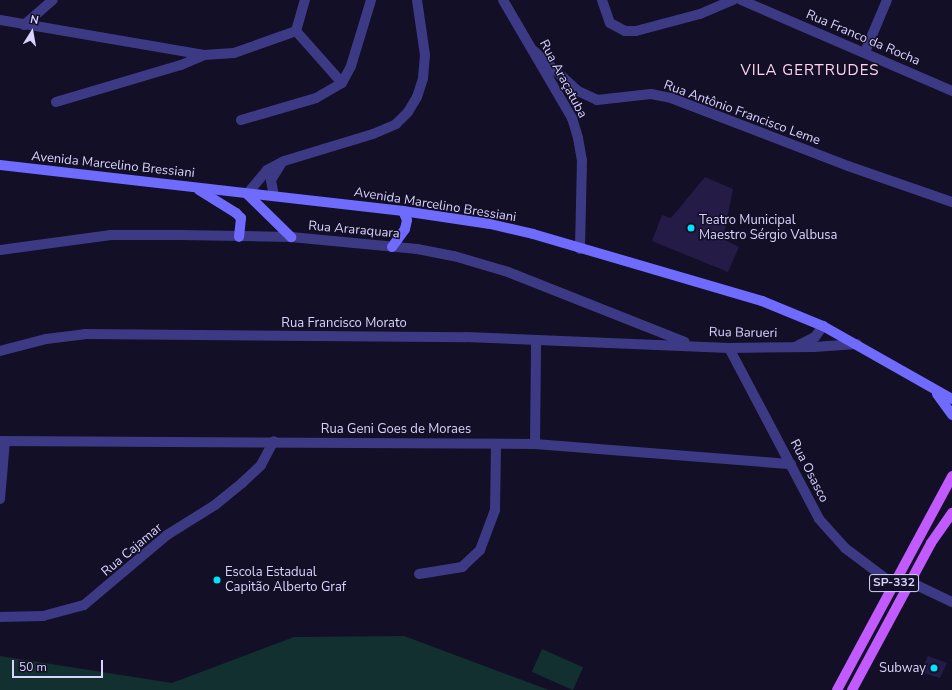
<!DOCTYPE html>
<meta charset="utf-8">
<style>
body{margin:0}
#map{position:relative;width:952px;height:690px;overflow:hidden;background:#130f26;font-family:"Nunito Sans",sans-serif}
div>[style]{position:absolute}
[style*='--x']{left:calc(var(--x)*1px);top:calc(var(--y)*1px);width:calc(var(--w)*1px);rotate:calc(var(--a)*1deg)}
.green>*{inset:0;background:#12302f;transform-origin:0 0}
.building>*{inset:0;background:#241b47}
.street>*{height:10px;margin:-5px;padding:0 5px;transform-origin:5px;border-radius:5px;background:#3d3a85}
.secondary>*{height:10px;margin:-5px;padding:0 5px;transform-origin:5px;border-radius:5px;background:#6f6bff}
.primary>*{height:10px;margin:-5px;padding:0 5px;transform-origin:5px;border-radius:5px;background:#c25bff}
.dots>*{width:11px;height:11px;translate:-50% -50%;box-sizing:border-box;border:2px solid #130f26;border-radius:50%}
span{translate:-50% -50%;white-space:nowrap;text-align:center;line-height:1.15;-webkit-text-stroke:3px #130f26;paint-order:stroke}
.shield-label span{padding:1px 3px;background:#130f26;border:1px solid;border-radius:3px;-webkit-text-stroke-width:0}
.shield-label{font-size:12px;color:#d9d4ff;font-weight:700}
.street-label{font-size:13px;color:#d9d4ff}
.poi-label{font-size:13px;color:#d9d4ff}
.left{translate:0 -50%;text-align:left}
.right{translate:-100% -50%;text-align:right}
.quarter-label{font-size:15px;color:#ffd6f0;letter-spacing:1px}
.north{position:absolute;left:12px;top:12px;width:40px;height:40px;-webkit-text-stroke:3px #130f26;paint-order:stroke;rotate:11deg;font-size:11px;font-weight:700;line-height:16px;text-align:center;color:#d9d4ff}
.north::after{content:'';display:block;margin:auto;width:14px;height:18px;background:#d9d4ff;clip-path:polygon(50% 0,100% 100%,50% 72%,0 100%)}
.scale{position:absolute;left:12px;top:660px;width:91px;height:18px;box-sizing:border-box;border:2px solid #d9d4ff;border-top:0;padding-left:5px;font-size:12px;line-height:14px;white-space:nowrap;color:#d9d4ff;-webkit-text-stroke:3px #130f26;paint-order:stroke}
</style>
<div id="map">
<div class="green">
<i style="clip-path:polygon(404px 636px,549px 690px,0 690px,0 656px,172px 683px,294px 637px)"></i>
<i style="left:542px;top:649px;width:45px;height:25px;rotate:24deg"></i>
</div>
<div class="building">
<i style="clip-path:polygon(705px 177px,733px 189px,723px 239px,739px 247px,728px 272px,652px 241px,662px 215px,671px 218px)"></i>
<i style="clip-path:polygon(928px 656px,947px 663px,940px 678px,920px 672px)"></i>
</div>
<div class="street">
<i style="--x:503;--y:0;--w:137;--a:59.7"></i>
<i style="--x:572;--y:118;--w:21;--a:73"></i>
<i style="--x:578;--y:138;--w:22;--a:80"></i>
<i style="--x:582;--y:160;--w:89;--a:91.3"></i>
<i style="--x:602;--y:0;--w:24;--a:71"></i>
<i style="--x:610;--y:23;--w:17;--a:28"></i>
<i style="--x:625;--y:31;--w:11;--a:0"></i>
<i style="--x:636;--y:31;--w:66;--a:-14.9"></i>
<i style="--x:700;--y:14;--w:36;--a:-23"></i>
<i style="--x:741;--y:0;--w:230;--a:23.3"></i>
<i style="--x:0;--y:20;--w:207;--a:9.7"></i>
<i style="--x:204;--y:55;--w:30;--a:-4"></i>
<i style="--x:234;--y:53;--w:66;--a:-19.5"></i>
<i style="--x:296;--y:31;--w:32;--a:-74"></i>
<i style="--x:24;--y:25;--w:38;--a:-41"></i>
<i style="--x:296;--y:31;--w:69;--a:48.5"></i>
<i style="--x:534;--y:51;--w:59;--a:42.3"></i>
<i style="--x:578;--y:91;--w:21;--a:25"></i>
<i style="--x:597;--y:100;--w:54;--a:-6.3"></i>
<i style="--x:651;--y:94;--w:20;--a:11"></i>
<i style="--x:671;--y:98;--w:190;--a:21"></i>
<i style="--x:848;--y:166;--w:110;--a:19.1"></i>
<i style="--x:865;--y:52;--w:56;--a:-67.1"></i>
<i style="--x:56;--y:102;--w:130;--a:-16.5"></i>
<i style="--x:181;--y:65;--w:25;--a:-23"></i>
<i style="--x:241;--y:120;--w:78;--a:-16.3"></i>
<i style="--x:316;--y:98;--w:30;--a:-30"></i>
<i style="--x:342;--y:83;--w:19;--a:-62"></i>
<i style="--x:351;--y:66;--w:69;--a:-73.1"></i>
<i style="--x:247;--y:194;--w:31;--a:-50"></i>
<i style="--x:267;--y:170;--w:19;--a:-28"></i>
<i style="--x:284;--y:161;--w:93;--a:-16.9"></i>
<i style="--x:373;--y:134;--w:25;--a:-23"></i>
<i style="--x:396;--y:124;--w:17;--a:-45"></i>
<i style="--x:408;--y:112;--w:17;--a:-59"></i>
<i style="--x:417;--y:97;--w:20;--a:-72"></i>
<i style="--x:423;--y:78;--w:23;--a:-85"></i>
<i style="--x:425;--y:55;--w:56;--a:-98.3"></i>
<i style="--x:274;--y:196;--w:16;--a:-101"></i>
<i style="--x:271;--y:180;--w:19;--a:-58"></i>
<i style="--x:0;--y:250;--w:112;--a:-7.7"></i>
<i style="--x:111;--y:235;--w:69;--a:0"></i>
<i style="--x:180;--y:235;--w:111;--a:1"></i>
<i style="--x:291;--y:237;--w:127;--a:5.4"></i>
<i style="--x:417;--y:249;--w:38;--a:11"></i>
<i style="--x:454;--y:256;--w:56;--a:16.5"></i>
<i style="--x:508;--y:272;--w:190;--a:21.6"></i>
<i style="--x:797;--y:346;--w:20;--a:-27"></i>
<i style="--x:815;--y:337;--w:14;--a:-54"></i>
<i style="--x:729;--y:348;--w:193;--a:62.2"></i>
<i style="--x:819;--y:519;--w:39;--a:48"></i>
<i style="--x:845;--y:548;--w:60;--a:36.9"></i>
<i style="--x:0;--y:351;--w:48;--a:-14.6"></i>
<i style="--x:46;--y:339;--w:39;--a:-7"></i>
<i style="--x:85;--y:334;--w:381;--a:0.5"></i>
<i style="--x:466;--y:337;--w:263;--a:2.4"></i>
<i style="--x:729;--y:348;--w:85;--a:-0.7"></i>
<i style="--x:814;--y:347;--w:43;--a:-4"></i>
<i style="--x:0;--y:441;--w:535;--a:0.32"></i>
<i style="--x:535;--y:444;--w:257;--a:4.5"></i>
<i style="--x:535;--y:444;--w:103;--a:-89.4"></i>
<i style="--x:0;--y:499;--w:58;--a:-85.1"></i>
<i style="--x:419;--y:574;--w:44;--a:-9.2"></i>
<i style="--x:462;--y:567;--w:25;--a:-43"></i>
<i style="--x:480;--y:550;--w:43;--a:-69.4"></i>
<i style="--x:495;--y:510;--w:66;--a:-89.1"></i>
<i style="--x:910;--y:582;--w:47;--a:25.5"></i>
<i style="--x:0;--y:617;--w:43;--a:-1.3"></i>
<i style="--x:43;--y:616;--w:42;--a:-15"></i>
<i style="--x:84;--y:605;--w:109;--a:-40.1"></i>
<i style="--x:167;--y:535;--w:57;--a:-32"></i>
<i style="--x:215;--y:505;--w:35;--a:-39"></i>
<i style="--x:242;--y:483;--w:26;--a:-43"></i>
<i style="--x:261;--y:465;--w:27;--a:-62"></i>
</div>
<div class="secondary">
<i style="--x:0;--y:165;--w:406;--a:6.5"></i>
<i style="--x:403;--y:211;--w:88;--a:8.5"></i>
<i style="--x:490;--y:224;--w:44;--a:13.1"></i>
<i style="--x:533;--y:234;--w:239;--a:16.3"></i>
<i style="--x:762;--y:301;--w:66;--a:22.3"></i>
<i style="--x:823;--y:326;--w:148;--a:29.5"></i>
<i style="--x:199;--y:190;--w:44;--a:31.9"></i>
<i style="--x:236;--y:213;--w:7;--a:45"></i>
<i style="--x:241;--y:218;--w:19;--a:96"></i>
<i style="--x:247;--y:194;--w:62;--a:44.3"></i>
<i style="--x:392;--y:247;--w:22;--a:-54"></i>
<i style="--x:405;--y:229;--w:9;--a:-77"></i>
<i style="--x:407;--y:220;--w:10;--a:-114"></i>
<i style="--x:937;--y:394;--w:26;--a:54"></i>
</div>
<div class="primary">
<i style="--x:837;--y:690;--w:243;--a:-61.7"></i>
<i style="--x:852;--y:690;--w:167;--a:-61.7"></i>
<i style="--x:931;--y:543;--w:37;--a:-55"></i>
</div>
<div class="dots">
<i style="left:691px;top:228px;background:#00e5ff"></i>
<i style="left:217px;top:580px;background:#00e5ff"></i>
<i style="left:934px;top:668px;background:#00e5ff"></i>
</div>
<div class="shield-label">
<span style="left:894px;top:583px">SP-332</span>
</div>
<div class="street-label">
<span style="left:863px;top:38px;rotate:23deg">Rua Franco da Rocha</span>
<span style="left:563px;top:79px;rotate:62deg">Rua Araçatuba</span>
<span style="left:742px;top:113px;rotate:20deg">Rua Antônio Francisco Leme</span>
<span style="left:113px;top:165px;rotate:6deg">Avenida Marcelino Bressiani</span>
<span style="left:435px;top:205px;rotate:9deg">Avenida Marcelino Bressiani</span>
<span style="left:354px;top:230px;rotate:5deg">Rua Araraquara</span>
<span style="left:344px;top:323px">Rua Francisco Morato</span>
<span style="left:743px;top:333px;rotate:1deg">Rua Barueri</span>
<span style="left:396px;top:429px">Rua Geni Goes de Moraes</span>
<span style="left:809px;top:471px;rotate:63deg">Rua Osasco</span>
<span style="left:132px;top:550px;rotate:-40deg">Rua Cajamar</span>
</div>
<div class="poi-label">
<span class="left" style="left:699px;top:228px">Teatro Municipal<br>Maestro Sérgio Valbusa</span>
<span class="left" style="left:225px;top:580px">Escola Estadual<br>Capitão Alberto Graf</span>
<span class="right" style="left:926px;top:668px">Subway</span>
</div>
<div class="quarter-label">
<span style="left:810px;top:71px">VILA GERTRUDES</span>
</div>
<div class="north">N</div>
<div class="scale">50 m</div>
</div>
